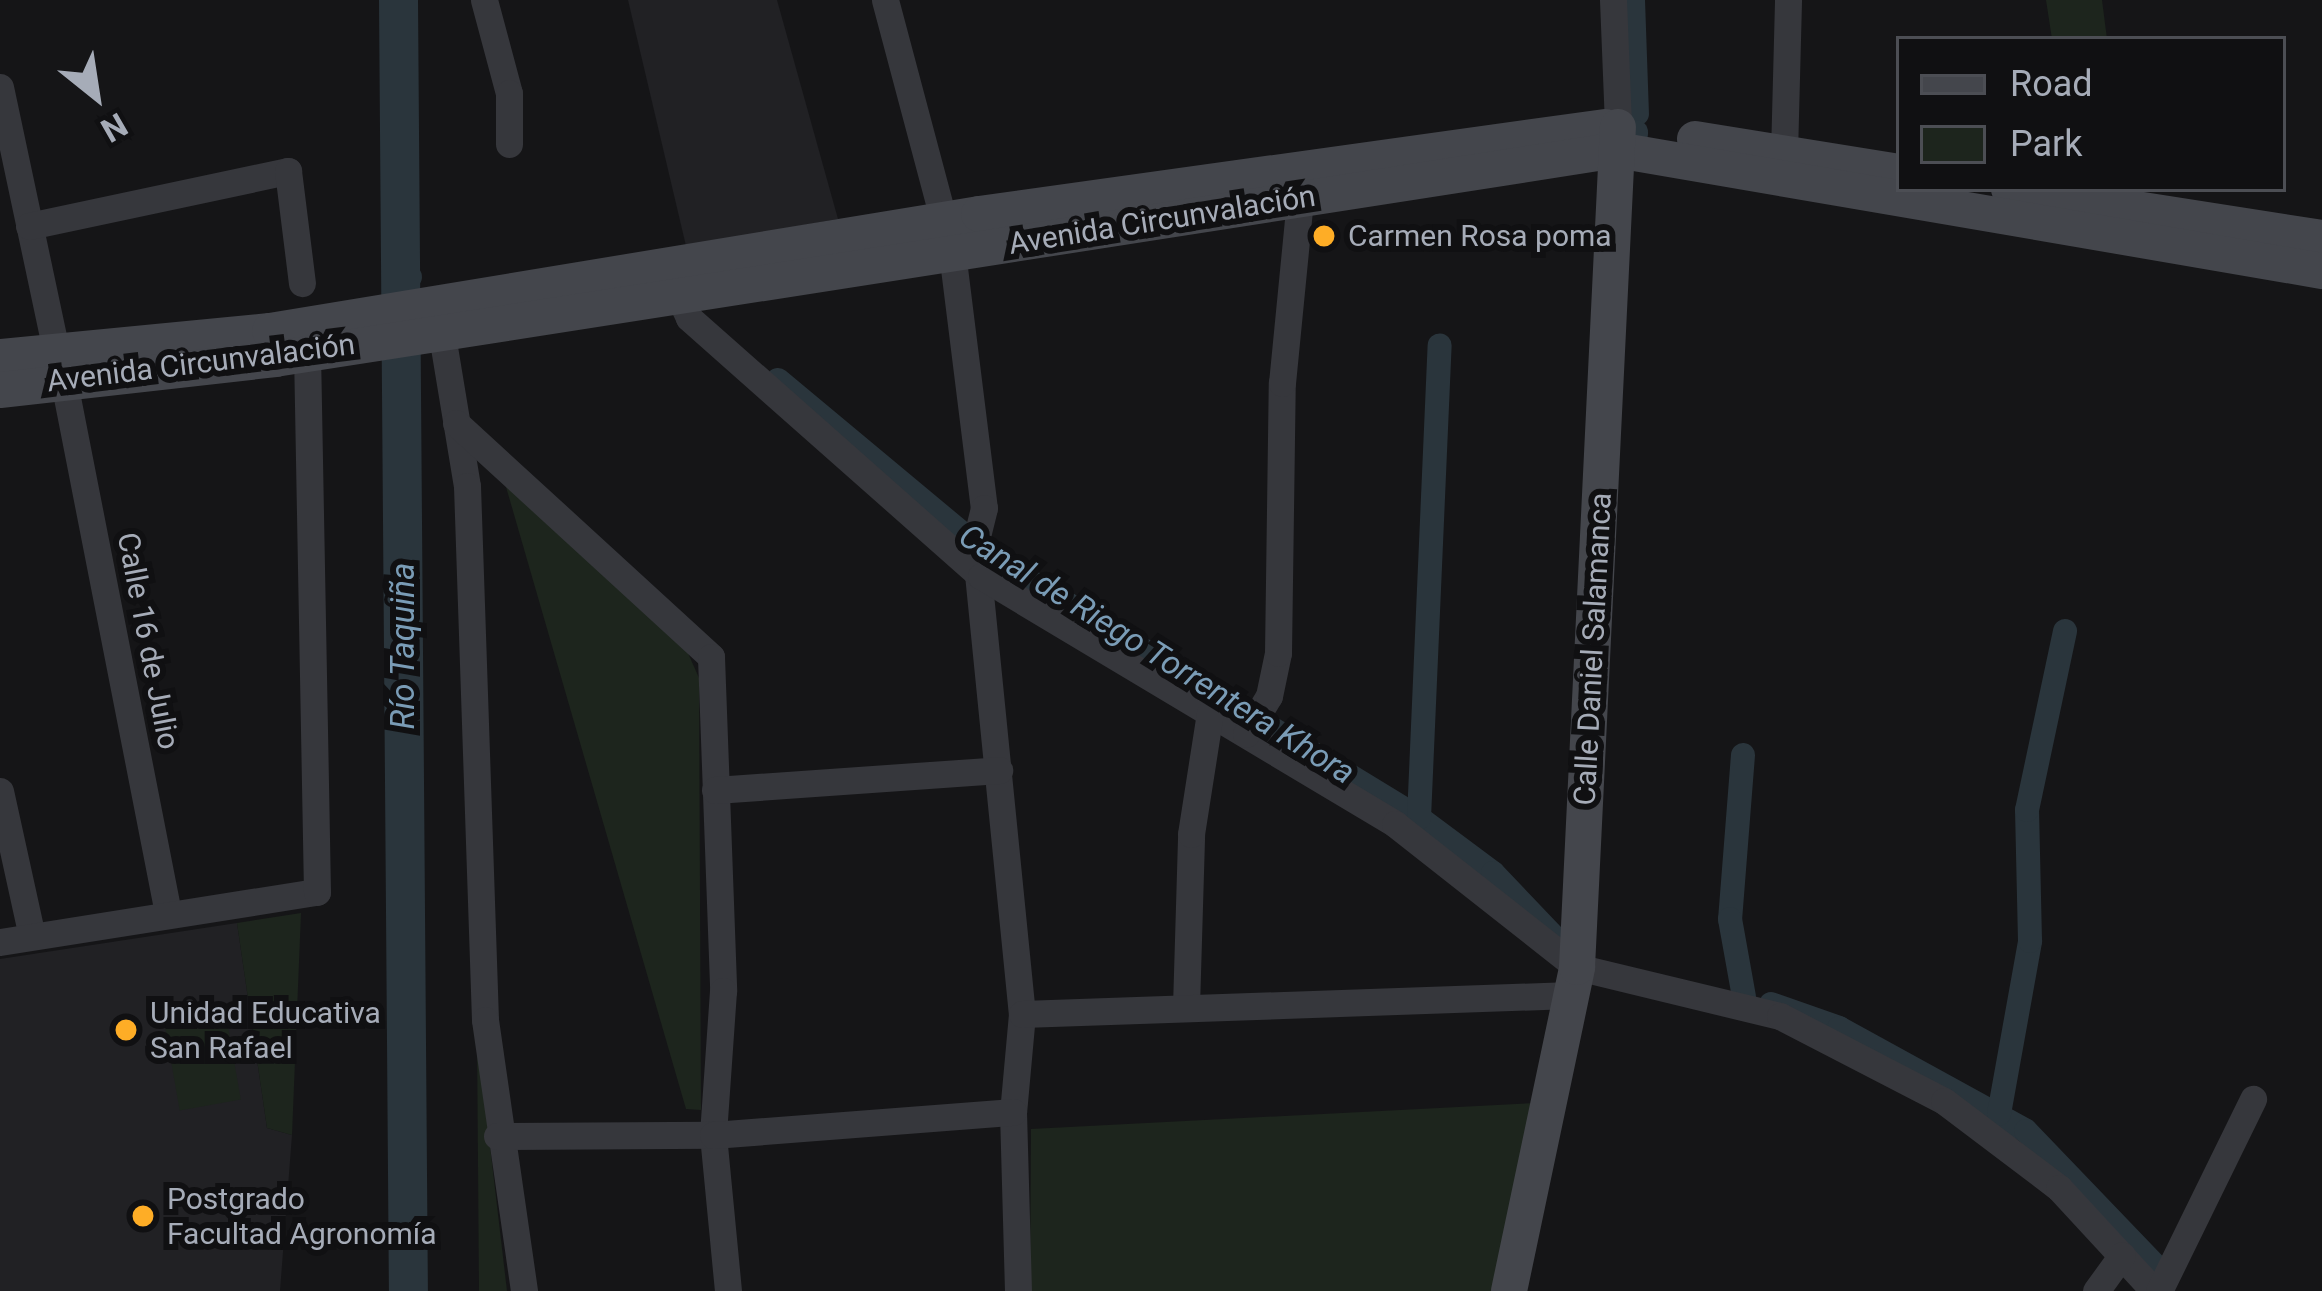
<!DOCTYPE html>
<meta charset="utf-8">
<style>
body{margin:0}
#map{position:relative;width:2322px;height:1291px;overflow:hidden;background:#151517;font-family:Roboto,sans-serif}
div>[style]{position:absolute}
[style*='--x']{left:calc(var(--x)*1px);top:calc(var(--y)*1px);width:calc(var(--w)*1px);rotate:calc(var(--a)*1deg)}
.built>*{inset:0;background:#212124}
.green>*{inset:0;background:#1d251d;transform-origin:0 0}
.canal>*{height:24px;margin:-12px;padding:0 12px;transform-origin:12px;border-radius:12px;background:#2a353c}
.river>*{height:39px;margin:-19.5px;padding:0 19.5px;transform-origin:19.5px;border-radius:19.5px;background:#2a353c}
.street>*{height:27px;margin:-13.5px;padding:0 13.5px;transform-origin:13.5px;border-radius:13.5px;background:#36373c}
.secondary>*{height:36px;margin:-18px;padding:0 18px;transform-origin:18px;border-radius:18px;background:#44464c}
.dots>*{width:33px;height:33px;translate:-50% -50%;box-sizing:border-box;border:6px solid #101012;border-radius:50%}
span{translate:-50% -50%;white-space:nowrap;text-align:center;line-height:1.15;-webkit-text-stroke:12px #101012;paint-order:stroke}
.street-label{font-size:30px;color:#a6acb8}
.poi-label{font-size:30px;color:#a6acb8}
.left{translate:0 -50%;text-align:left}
.water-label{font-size:33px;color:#7a9cb6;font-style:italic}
.legend{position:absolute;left:1896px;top:36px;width:390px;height:156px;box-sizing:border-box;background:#101012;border:3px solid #4c4e54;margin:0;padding:15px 21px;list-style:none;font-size:36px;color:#a6acb8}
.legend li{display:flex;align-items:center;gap:24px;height:60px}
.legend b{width:60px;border:3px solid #4c4e54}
.north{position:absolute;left:36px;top:36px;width:120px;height:120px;-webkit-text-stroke:9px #101012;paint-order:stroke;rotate:150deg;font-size:33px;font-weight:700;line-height:48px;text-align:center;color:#a6acb8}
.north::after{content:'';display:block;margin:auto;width:42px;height:54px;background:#a6acb8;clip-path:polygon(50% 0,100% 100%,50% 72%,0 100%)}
</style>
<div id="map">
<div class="built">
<i style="clip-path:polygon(628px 0,777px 0,838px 219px,686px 246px)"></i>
<i style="clip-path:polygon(237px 923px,267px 1128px,292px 1135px,280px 1291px,0 1291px,0 959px)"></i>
</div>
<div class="green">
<i style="clip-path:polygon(2046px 0,2102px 0,2107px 39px,2052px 39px)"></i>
<i style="clip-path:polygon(502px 473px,688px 653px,699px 678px,701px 1110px,686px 1109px)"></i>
<i style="clip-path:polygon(301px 913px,292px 1135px,267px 1128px,237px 923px)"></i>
<i style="left:225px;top:1010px;width:91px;height:62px;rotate:80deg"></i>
<i style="clip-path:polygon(477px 1035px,507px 1291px,479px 1291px)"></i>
<i style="clip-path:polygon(1536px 1103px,1496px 1291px,1030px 1291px,1031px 1129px)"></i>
</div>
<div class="canal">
<i style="--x:1633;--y:0;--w:114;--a:88"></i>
<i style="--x:1636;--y:132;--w:2;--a:90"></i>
<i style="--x:396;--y:276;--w:14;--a:4"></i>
<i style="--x:778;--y:380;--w:275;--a:39.8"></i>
<i style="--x:989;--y:556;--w:504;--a:31.35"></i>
<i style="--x:1419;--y:818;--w:92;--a:36.6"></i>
<i style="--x:1493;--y:873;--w:87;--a:46.4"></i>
<i style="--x:1743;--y:755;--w:165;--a:94.5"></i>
<i style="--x:1730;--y:919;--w:79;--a:79.8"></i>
<i style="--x:1419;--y:818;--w:473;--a:-87.5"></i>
<i style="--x:1771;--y:1004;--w:72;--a:19.4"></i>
<i style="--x:1839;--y:1028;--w:213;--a:28.8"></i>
<i style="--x:2026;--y:1131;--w:198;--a:46.2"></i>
<i style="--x:1999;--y:1114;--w:176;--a:-79.8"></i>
<i style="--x:2030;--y:941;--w:131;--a:-91.3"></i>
<i style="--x:2027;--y:810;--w:183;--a:-78"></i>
</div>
<div class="river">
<i style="--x:398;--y:0;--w:1291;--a:89.56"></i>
</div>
<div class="street">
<i style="--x:484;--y:0;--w:96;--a:75"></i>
<i style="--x:509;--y:93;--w:51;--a:90"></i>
<i style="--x:885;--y:0;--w:261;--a:75.1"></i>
<i style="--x:952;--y:252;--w:258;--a:82.9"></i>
<i style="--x:984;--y:508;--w:37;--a:104"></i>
<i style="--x:975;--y:544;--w:472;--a:84.3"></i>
<i style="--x:1022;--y:1014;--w:98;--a:95.2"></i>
<i style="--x:1013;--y:1112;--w:179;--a:88.4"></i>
<i style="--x:1613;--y:0;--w:125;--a:87.7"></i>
<i style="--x:0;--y:87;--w:270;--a:78"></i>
<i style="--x:1784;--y:154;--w:154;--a:-88.5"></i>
<i style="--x:29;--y:226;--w:265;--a:-12"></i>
<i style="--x:288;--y:171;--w:113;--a:82.9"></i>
<i style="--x:678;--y:294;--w:26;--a:65"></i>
<i style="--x:689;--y:318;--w:390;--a:41.5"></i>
<i style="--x:981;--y:576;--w:483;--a:30.9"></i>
<i style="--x:1395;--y:824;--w:231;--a:38.2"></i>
<i style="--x:1577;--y:967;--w:209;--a:13.6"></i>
<i style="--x:1780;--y:1016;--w:185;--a:27.4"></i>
<i style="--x:1944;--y:1101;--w:144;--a:37.1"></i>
<i style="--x:2059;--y:1188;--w:140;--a:47.3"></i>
<i style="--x:439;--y:317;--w:171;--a:80.6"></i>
<i style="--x:467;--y:486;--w:534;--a:88.07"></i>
<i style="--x:485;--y:1020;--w:274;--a:81.8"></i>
<i style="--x:64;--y:382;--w:541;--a:78.92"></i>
<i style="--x:456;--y:423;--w:346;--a:42.5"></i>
<i style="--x:711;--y:657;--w:334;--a:87.9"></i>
<i style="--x:723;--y:991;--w:144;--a:94"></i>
<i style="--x:713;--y:1135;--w:157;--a:84.5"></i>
<i style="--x:1246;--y:734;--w:44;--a:-58.8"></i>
<i style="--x:1269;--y:696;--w:44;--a:-78.2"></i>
<i style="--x:1278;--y:653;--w:270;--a:-89.2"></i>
<i style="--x:1282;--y:383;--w:186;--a:-84.4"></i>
<i style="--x:715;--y:790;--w:285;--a:-4"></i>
<i style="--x:0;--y:791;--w:148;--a:77.6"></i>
<i style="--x:0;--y:942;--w:321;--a:-9"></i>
<i style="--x:317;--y:892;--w:539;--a:-91.06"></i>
<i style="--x:1186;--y:1007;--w:173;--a:-88.3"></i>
<i style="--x:1191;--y:834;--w:122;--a:-81.1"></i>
<i style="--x:1022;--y:1014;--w:549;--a:-1.98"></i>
<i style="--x:497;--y:1136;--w:216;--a:-0.3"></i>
<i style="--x:713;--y:1135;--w:301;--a:-4.4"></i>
<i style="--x:2096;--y:1291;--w:44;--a:-54.2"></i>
<i style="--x:2159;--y:1291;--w:214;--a:-63.9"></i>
</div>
<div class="secondary">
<i style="--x:1695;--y:139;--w:207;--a:9.2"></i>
<i style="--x:2009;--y:189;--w:317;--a:8.9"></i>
<i style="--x:0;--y:357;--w:271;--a:-5.5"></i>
<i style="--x:270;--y:331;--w:719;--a:-9.37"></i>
<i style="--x:979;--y:214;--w:632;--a:-7.91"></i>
<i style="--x:0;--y:390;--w:277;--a:-6.4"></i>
<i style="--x:275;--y:359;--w:1358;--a:-8.85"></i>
<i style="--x:1617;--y:150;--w:715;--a:9.74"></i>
<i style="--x:1509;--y:1291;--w:331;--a:-78.1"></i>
<i style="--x:1577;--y:967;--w:841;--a:-87.21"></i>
</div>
<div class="dots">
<i style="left:1324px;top:236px;background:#fead26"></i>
<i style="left:126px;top:1030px;background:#fead26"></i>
<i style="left:143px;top:1216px;background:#fead26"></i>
</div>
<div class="street-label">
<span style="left:1162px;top:220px;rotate:-9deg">Avenida Circunvalación</span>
<span style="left:201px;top:363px;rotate:-7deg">Avenida Circunvalación</span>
<span style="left:148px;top:641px;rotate:79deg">Calle 16 de Julio</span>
<span style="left:1593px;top:649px;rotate:-87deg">Calle Daniel Salamanca</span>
</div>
<div class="poi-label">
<span class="left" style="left:1348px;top:236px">Carmen Rosa poma</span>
<span class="left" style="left:150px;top:1030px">Unidad Educativa<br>San Rafael</span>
<span class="left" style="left:167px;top:1216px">Postgrado<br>Facultad Agronomía</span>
</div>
<div class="water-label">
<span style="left:403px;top:646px;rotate:-90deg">Río Taquiña</span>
<span style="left:1157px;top:654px;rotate:32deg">Canal de Riego Torrentera Khora</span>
</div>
<ul class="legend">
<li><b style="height:15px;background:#44464c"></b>Road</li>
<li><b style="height:33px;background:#1d251d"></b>Park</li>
</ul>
<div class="north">N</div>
</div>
